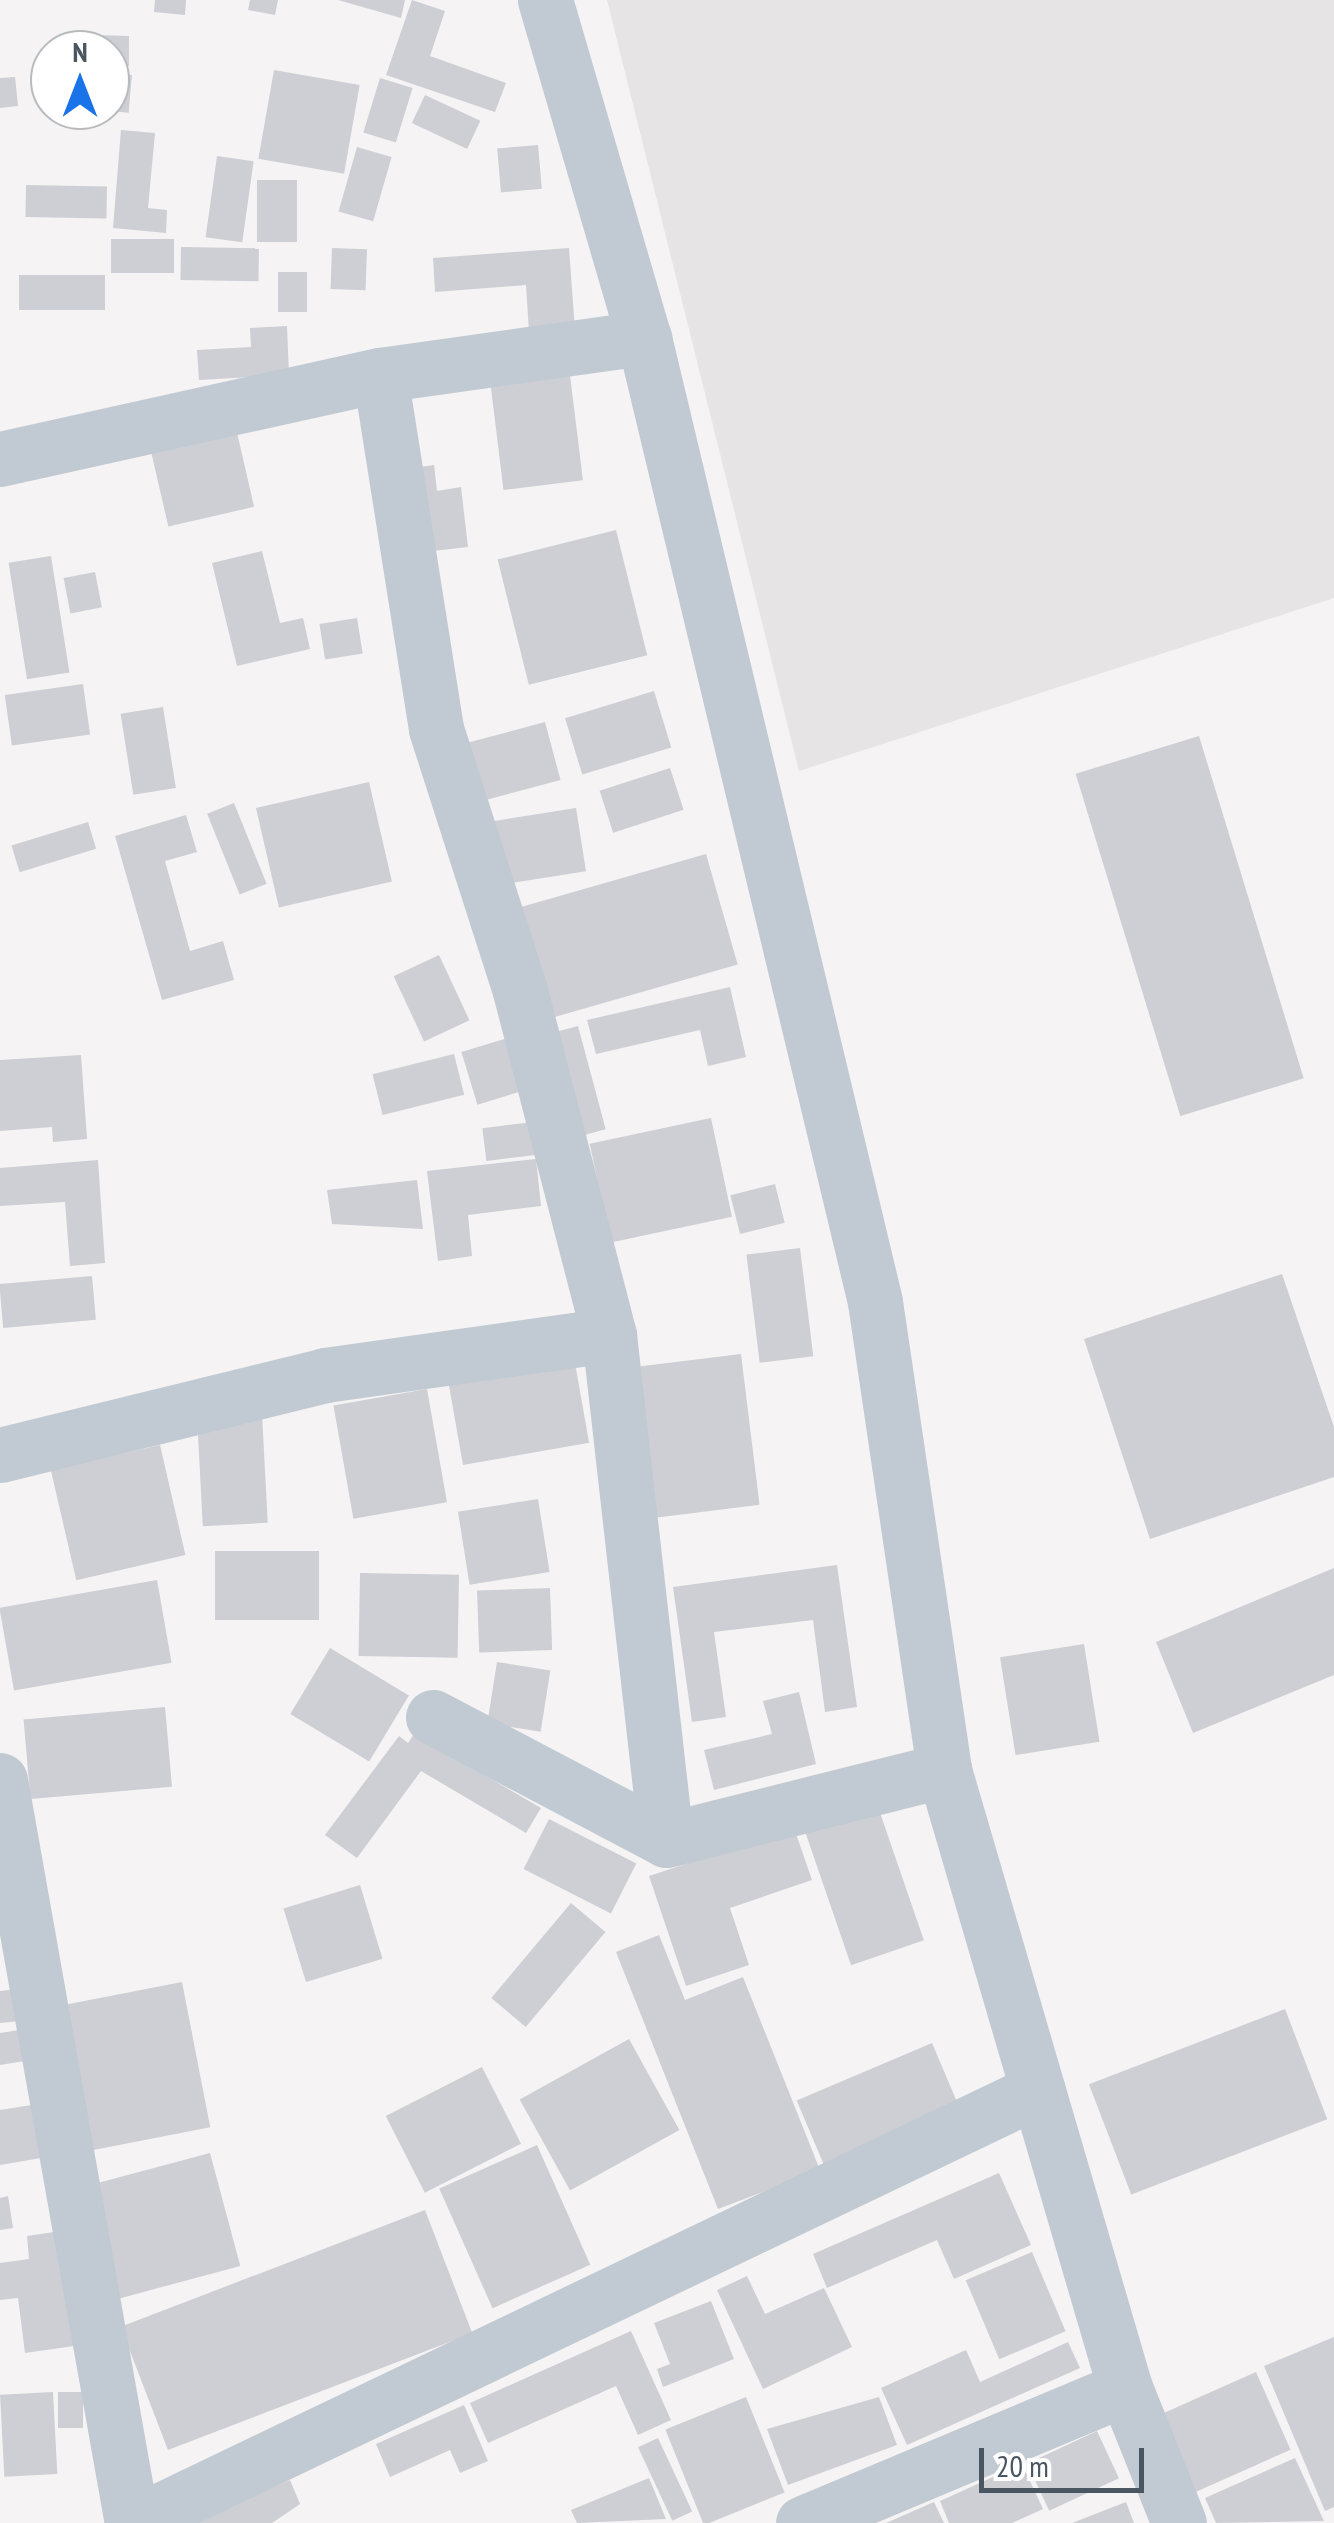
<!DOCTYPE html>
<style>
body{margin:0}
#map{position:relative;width:1334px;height:2523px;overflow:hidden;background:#f5f3f3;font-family:"PT Sans Narrow",sans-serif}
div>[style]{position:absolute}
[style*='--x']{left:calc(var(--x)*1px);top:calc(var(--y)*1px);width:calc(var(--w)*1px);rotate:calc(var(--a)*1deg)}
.education>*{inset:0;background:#e6e4e5}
.building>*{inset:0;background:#cdcfd5;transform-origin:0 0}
.minor>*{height:55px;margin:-27.5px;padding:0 27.5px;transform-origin:27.5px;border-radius:27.5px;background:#c1cad2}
span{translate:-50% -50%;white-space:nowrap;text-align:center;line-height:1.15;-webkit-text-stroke:10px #fff;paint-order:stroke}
.north{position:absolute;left:30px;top:30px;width:100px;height:100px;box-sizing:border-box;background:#fff;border:2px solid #b7bbc0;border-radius:50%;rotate:0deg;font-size:28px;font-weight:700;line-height:40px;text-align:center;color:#4a5661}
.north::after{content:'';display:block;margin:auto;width:35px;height:45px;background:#1a73e8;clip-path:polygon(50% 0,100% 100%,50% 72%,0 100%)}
.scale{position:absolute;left:979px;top:2448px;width:165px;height:45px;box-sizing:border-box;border:5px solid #4a5661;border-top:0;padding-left:12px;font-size:30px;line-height:35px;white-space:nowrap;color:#4a5661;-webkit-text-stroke:8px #fff;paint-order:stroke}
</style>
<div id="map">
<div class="education">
<i style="clip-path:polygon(607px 0,1334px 0,1334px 598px,799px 771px)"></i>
</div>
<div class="building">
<i style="clip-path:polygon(155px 0,186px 0,185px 15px,154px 12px)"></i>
<i style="clip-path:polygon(250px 0,278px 0,275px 15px,248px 10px)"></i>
<i style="clip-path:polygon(338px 0,405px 0,401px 18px)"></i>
<i style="clip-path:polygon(412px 0,445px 11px,430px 56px,506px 83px,495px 112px,386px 75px)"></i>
<i style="clip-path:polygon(59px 34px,129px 36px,129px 66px,110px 65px,110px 50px,59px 50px)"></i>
<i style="left:274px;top:70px;width:87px;height:90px;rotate:10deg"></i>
<i style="left:110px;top:73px;width:22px;height:38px;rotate:5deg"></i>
<i style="clip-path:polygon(15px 77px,18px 106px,0 108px,0 78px)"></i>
<i style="left:380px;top:78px;width:34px;height:57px;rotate:17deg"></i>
<i style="left:425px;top:95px;width:61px;height:31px;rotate:25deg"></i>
<i style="clip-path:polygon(121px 130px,155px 133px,148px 208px,167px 210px,166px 233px,113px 228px)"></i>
<i style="left:538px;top:145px;width:44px;height:41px;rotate:85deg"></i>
<i style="left:357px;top:147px;width:36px;height:67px;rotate:16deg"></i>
<i style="left:217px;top:156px;width:37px;height:82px;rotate:8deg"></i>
<i style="left:257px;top:180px;width:40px;height:62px"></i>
<i style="left:26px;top:185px;width:81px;height:32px;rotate:1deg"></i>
<i style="left:111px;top:239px;width:63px;height:34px"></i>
<i style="left:181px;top:247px;width:78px;height:33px;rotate:1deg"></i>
<i style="left:332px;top:248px;width:35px;height:41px;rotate:2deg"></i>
<i style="clip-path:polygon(569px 248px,575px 330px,529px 332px,526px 285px,435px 292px,433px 258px)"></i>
<i style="left:278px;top:272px;width:29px;height:40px"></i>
<i style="left:19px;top:275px;width:86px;height:35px"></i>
<i style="clip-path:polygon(287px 326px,289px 375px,199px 380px,197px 350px,251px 347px,250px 328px)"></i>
<i style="left:570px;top:375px;width:106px;height:80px;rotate:83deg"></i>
<i style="left:235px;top:424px;width:85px;height:88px;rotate:77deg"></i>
<i style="clip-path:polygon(434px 465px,437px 491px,461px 487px,468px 547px,415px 553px,405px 469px)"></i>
<i style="left:616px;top:530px;width:129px;height:122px;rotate:76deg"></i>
<i style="clip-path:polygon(262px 551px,280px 623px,303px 618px,310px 649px,237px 666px,212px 563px)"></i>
<i style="left:51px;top:556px;width:118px;height:43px;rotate:81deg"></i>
<i style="left:95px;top:572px;width:36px;height:32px;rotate:79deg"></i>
<i style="left:357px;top:618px;width:36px;height:38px;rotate:81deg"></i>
<i style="left:83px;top:684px;width:51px;height:79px;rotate:82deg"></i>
<i style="left:654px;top:691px;width:59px;height:93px;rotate:73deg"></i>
<i style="left:163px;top:707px;width:82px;height:43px;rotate:81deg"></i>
<i style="left:545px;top:722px;width:60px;height:91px;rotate:75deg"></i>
<i style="left:1199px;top:736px;width:358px;height:129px;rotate:73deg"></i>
<i style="left:670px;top:768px;width:44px;height:74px;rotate:72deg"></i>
<i style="left:369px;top:782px;width:102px;height:116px;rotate:77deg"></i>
<i style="left:234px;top:803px;width:87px;height:29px;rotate:68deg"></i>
<i style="left:576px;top:808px;width:64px;height:89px;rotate:81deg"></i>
<i style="clip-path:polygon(186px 815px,197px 852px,165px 861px,190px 951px,223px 941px,234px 980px,162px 1000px,115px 836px)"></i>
<i style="left:88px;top:822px;width:28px;height:80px;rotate:73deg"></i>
<i style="left:706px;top:854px;width:115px;height:207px;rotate:74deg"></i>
<i style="left:439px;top:955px;width:72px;height:50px;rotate:65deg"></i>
<i style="clip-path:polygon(730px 987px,746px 1057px,708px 1066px,700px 1030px,596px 1054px,587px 1020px)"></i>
<i style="left:578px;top:1026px;width:107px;height:37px;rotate:75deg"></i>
<i style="left:514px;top:1036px;width:55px;height:55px;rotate:73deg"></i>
<i style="left:454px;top:1054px;width:42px;height:84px;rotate:76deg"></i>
<i style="clip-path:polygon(81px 1055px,87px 1139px,53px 1142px,52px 1127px,0 1131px,0 1060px)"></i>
<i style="left:711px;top:1118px;width:101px;height:124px;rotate:78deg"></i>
<i style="left:533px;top:1122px;width:33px;height:51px;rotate:83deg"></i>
<i style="clip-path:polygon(536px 1159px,541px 1206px,468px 1215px,472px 1256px,438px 1261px,427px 1171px)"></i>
<i style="clip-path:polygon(98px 1160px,105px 1263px,70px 1266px,65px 1202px,0 1206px,0 1168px)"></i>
<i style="clip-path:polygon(417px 1180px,423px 1229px,332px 1224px,327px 1190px)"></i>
<i style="left:775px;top:1184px;width:40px;height:46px;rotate:76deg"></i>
<i style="left:800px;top:1248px;width:109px;height:54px;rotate:83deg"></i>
<i style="clip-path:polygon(1282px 1274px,1334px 1427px,1334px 1477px,1150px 1539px,1084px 1339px)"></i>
<i style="left:92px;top:1276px;width:44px;height:93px;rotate:85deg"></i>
<i style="left:741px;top:1354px;width:152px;height:113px;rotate:83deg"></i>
<i style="left:575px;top:1363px;width:81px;height:128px;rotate:80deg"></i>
<i style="left:427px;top:1389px;width:115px;height:95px;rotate:80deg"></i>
<i style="left:262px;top:1414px;width:109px;height:65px;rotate:87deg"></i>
<i style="left:160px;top:1445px;width:113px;height:112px;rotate:77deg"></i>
<i style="left:538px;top:1499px;width:74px;height:81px;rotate:81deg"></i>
<i style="left:215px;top:1551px;width:104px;height:69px"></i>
<i style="clip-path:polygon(837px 1565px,857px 1707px,825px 1712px,813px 1620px,714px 1632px,726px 1717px,692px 1722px,673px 1587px)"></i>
<i style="clip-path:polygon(1334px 1568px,1334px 1675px,1193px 1733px,1156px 1642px)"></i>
<i style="left:360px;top:1573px;width:99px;height:83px;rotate:1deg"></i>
<i style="left:157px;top:1580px;width:84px;height:160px;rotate:80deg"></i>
<i style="left:550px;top:1588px;width:62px;height:73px;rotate:88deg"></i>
<i style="left:1084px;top:1644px;width:99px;height:85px;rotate:81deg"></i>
<i style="left:330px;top:1648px;width:92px;height:77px;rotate:31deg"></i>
<i style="left:497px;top:1662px;width:54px;height:62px;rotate:9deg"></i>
<i style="clip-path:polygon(799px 1692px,816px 1764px,714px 1790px,704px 1750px,772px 1734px,763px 1701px)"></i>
<i style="left:165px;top:1707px;width:80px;height:142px;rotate:85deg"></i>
<i style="clip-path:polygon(414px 1734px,541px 1808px,526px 1833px,421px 1771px,357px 1858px,325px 1835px,399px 1736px,408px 1743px)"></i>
<i style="left:877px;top:1804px;width:144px;height:77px;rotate:71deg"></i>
<i style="left:549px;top:1819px;width:98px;height:56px;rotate:27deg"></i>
<i style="clip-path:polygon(794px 1828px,812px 1880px,730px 1908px,749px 1965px,686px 1986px,649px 1876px)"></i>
<i style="left:360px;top:1885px;width:77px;height:80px;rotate:73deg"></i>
<i style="left:571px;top:1903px;width:45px;height:124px;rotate:40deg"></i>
<i style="clip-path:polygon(659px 1935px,685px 2000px,743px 1977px,820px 2170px,718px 2209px,616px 1952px)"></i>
<i style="left:182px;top:1982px;width:148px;height:127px;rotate:79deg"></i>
<i style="clip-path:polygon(17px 1989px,20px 2021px,0 2023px,0 1991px)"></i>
<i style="left:1285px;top:2009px;width:118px;height:210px;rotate:69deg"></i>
<i style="clip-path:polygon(26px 2029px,31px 2060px,0 2065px,0 2033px)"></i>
<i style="left:629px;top:2039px;width:104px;height:125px;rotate:61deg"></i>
<i style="left:932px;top:2043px;width:73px;height:147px;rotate:67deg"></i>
<i style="left:482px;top:2067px;width:86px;height:108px;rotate:63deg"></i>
<i style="clip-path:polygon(38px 2104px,47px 2157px,0 2165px,0 2110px)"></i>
<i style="left:537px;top:2145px;width:131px;height:107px;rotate:66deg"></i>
<i style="left:210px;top:2153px;width:117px;height:127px;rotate:75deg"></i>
<i style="clip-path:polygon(999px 2173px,1031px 2245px,954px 2279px,937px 2240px,827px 2288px,813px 2254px)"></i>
<i style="clip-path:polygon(8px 2196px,13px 2228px,0 2230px,0 2198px)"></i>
<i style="left:425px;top:2210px;width:132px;height:326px;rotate:69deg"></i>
<i style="clip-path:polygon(61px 2231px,74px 2346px,25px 2353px,18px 2298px,0 2300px,0 2263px,29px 2259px,27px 2236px)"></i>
<i style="left:1032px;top:2252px;width:86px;height:72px;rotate:67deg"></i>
<i style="clip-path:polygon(747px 2276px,765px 2314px,824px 2288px,852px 2347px,763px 2389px,717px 2290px)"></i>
<i style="clip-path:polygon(711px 2301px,734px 2359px,663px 2387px,657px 2369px,670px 2364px,654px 2323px)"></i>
<i style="clip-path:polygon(631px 2331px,671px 2420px,638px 2435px,616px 2386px,488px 2443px,470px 2403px)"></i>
<i style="clip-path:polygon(1334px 2337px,1334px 2507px,1325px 2511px,1264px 2366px)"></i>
<i style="clip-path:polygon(1068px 2342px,1080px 2368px,907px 2445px,881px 2388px,966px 2350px,980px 2382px)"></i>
<i style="left:1256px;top:2372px;width:85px;height:104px;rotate:66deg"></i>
<i style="left:53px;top:2392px;width:82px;height:53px;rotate:87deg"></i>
<i style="left:58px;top:2392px;width:25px;height:36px"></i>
<i style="left:746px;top:2397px;width:103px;height:87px;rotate:68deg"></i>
<i style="clip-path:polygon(879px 2397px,897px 2445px,788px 2485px,767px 2429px)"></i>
<i style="clip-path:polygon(464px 2405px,488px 2461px,460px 2473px,450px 2450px,390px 2477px,376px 2444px)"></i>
<i style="left:1097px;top:2431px;width:52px;height:77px;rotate:65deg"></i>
<i style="left:658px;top:2438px;width:81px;height:22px;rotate:65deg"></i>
<i style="clip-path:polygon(1295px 2458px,1324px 2521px,1216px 2523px,1205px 2498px)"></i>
<i style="clip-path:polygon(1022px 2464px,1043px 2509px,1012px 2523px,949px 2523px,940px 2501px)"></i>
<i style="clip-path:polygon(649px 2478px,666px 2519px,577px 2523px,571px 2510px)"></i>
<i style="clip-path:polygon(290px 2480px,300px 2504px,272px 2523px,187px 2523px)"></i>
<i style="clip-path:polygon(934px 2502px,944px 2523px,886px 2523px)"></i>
<i style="clip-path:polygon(1126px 2502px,1134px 2523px,1072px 2523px)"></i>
</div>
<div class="minor">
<i style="--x:545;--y:0;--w:352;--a:73.7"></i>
<i style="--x:644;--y:338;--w:991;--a:76.52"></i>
<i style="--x:875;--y:1302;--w:473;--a:81.6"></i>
<i style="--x:944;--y:1770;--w:644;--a:73.68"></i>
<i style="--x:1125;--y:2388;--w:145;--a:68.2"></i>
<i style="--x:380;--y:375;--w:358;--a:81"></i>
<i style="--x:436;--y:729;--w:275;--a:72.2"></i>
<i style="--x:520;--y:991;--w:355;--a:75.5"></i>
<i style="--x:609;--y:1335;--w:508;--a:83.56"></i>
<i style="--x:0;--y:459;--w:389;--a:-12.5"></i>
<i style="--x:380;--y:375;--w:267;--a:-8"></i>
<i style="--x:0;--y:1455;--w:335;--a:-13.8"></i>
<i style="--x:325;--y:1375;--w:287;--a:-8"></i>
<i style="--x:433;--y:1717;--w:263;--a:27.8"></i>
<i style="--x:666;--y:1840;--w:287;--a:-14.1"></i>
<i style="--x:0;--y:1780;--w:755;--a:79.93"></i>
<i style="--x:134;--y:2523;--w:1002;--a:-25.59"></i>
<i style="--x:803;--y:2523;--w:349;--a:-22.7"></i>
</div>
<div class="north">N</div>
<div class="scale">20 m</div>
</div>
